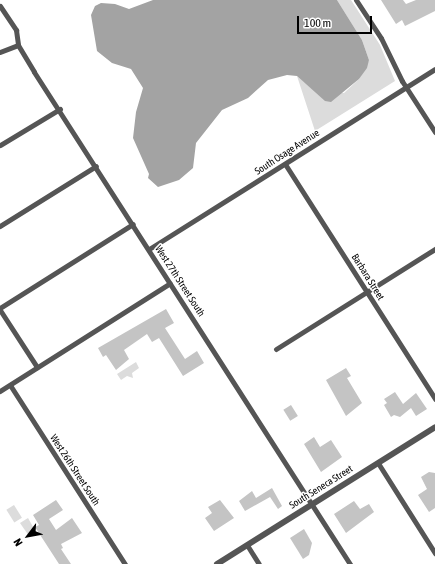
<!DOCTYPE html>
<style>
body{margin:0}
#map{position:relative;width:435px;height:564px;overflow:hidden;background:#fff;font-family:"Asap Condensed",sans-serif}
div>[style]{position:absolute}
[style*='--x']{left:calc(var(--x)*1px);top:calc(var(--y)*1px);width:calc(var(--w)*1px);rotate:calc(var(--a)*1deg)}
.green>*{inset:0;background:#dcdcdc;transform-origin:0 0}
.water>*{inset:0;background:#a3a3a3}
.building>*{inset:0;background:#c4c4c4;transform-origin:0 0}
.minor>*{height:5px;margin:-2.5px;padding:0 2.5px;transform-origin:2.5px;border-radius:2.5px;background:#555}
.tertiary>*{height:6px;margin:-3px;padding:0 3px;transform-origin:3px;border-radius:3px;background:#555}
span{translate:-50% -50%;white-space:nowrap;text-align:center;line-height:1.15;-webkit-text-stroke:3px #fff;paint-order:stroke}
.street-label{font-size:10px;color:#000}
.north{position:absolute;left:8px;top:516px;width:40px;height:40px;-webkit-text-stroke:3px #fff;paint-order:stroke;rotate:238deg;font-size:11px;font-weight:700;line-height:16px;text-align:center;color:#000}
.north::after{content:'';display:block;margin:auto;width:14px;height:18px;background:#000;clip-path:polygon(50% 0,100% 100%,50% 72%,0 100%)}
.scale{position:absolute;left:297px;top:16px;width:75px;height:18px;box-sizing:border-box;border:2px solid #000;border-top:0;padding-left:5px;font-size:12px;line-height:14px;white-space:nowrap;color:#000;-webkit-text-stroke:3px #fff;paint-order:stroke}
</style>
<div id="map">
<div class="green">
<i style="clip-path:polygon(337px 0,351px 0,380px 45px,395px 81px,315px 131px,297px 76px,311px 88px,344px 93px,359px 79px,369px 60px,362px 40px)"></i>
<i style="clip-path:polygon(136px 362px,139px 368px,132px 373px,133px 378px,127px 376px,121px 380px,117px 374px)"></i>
<i style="left:14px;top:505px;width:15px;height:9px;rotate:58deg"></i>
<i style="clip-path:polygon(28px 518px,36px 532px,29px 536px,20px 523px)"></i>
</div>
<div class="water">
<i style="clip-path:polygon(153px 0,337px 0,362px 40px,369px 60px,367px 68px,359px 79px,331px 102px,325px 101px,297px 76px,287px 75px,268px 80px,248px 98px,222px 110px,196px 143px,193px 168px,179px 180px,158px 187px,148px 178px,149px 174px,133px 138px,136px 112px,143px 88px,131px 69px,112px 63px,97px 51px,91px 15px,95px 6px,101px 3px,115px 4px,129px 9px)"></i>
</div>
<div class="building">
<i style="clip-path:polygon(381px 0,403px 0,406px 4px,416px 0,435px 0,435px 11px,405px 26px,402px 20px,396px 24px)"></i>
<i style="clip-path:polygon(166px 309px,174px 323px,165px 328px,185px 359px,197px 351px,204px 363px,183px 376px,159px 338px,152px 342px,147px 334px,124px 350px,129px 359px,116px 370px,106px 355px,103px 357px,98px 348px)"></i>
<i style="clip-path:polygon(346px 368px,351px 376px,347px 378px,362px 403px,346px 416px,326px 380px)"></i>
<i style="clip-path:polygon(395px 392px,403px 404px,416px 393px,427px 409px,416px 416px,411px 408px,400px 417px,394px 415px,391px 417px,384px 405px,387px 403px,384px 399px)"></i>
<i style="left:291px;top:405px;width:13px;height:9px;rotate:58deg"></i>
<i style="clip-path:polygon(314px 437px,320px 447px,331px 440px,342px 457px,321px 472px,304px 444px)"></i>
<i style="clip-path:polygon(429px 472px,435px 473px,435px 508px,429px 512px,418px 495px,427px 489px,421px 477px)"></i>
<i style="clip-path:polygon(272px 488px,282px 506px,278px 509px,270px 497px,245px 511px,239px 501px,252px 491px,256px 498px)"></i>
<i style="clip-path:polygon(56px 500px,63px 510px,49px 519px,56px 530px,72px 518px,82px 533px,61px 544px,63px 548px,61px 549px,71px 564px,59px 564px,35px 527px,39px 525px,33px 515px)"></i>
<i style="clip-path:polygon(220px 500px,234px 518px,214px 531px,205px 518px,212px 513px,208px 507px)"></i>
<i style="clip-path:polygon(354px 501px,360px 509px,369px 504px,374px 512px,346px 533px,334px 514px)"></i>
<i style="clip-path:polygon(304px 529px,312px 543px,309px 555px,303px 559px,290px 538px)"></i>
</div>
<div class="minor">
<i style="--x:356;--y:0;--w:45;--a:56.7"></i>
<i style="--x:381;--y:38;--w:48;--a:64"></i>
<i style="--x:402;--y:81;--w:61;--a:57.1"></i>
<i style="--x:0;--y:6;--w:29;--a:56"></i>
<i style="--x:16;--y:30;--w:15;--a:82"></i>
<i style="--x:18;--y:45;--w:31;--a:59"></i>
<i style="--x:34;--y:72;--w:585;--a:57.29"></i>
<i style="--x:0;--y:52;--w:19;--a:-21"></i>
<i style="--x:0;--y:145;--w:70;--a:-31"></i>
<i style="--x:285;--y:164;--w:279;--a:57.4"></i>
<i style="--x:0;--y:226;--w:113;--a:-32"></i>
<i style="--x:149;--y:249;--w:338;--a:-32.2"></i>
<i style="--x:0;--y:308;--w:157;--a:-32.3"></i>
<i style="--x:0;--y:310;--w:68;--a:57"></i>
<i style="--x:276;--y:349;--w:188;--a:-32.2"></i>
<i style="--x:10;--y:385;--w:213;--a:57.3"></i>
<i style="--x:0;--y:391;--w:201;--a:-32.4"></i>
<i style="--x:378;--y:463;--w:107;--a:57.7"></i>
<i style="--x:247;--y:545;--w:22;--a:58"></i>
</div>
<div class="tertiary">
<i style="--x:217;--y:564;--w:257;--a:-32.1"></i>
</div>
<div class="street-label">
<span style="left:287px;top:152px;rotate:-33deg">South Osage Avenue</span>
<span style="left:368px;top:277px;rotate:58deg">Barbara Street</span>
<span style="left:180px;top:281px;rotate:57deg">West 27th Street South</span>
<span style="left:75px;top:470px;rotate:57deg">West 26th Street South</span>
<span style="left:321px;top:487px;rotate:-32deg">South Seneca Street</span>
</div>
<div class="north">N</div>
<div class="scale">100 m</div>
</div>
